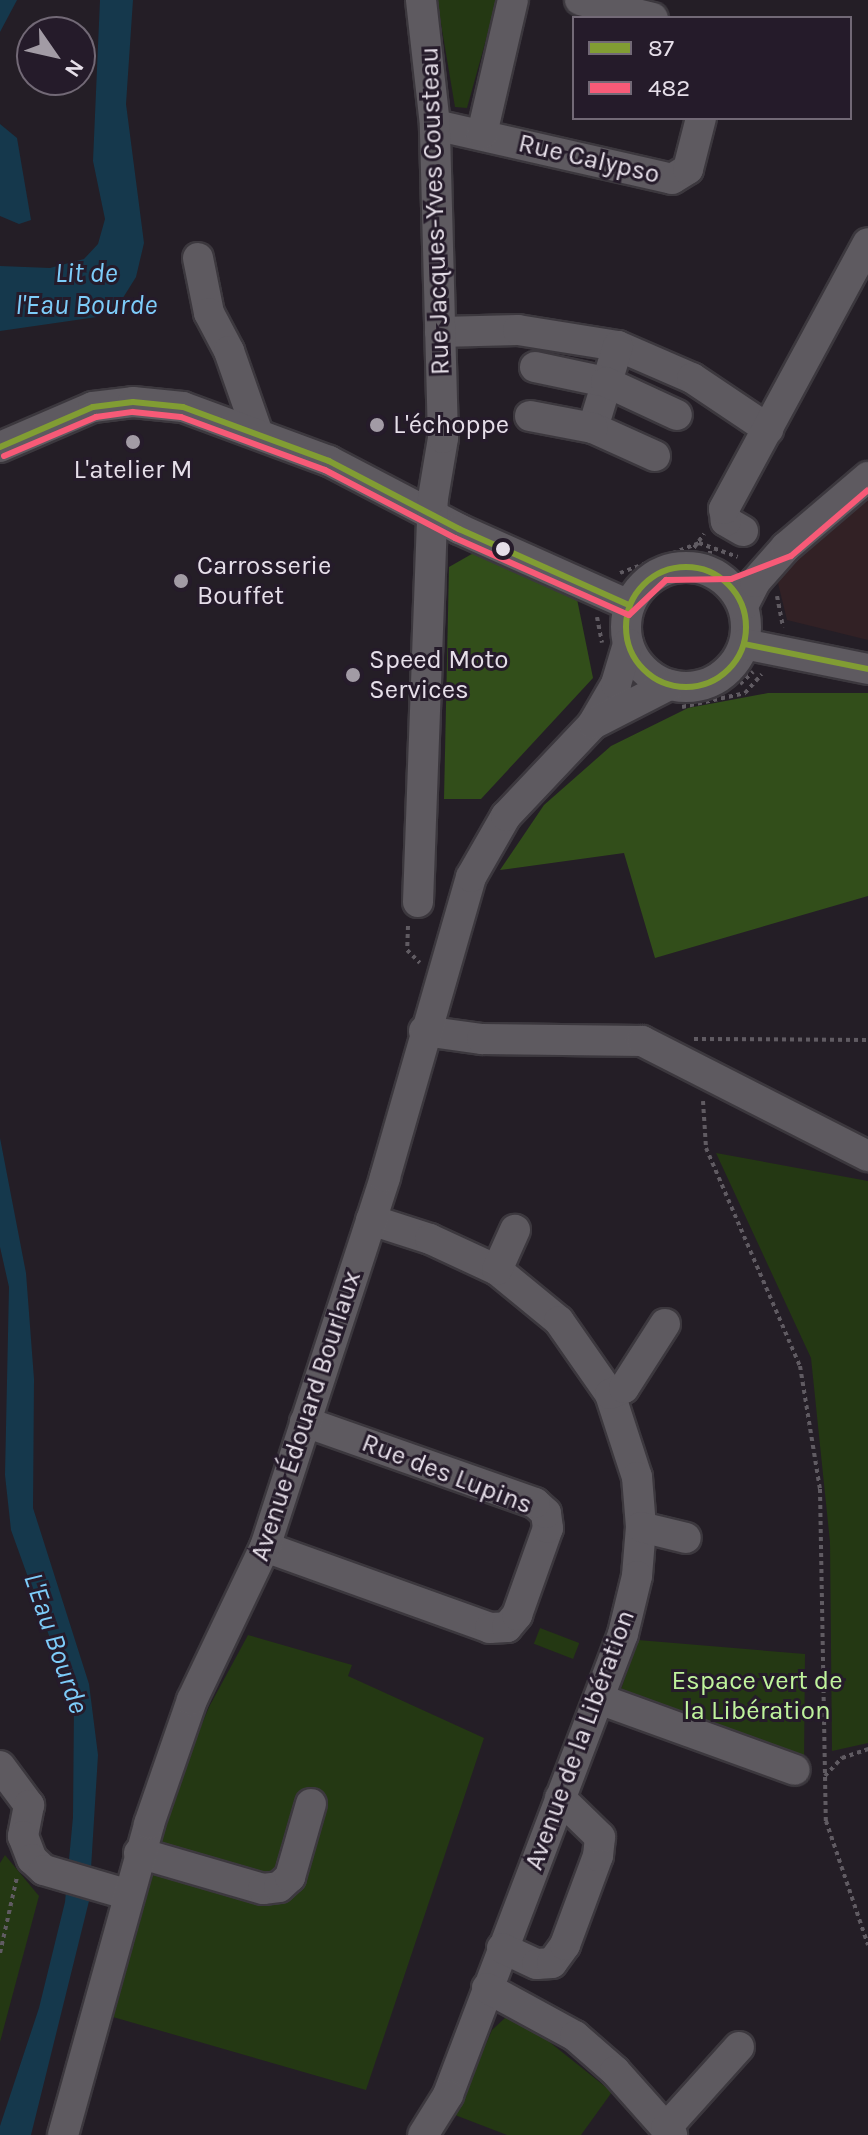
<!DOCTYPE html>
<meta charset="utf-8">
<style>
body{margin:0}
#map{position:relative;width:868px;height:2135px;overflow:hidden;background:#241e26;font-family:Karla,sans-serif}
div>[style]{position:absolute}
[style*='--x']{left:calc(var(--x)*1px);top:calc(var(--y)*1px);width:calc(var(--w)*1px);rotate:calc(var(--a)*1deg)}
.commercial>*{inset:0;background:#322125}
.green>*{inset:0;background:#243813;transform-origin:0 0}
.forest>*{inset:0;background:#324e1a}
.water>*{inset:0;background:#15384c}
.path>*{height:4px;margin-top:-2px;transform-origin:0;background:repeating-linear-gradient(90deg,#605b62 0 4px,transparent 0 8px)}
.roads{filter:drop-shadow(2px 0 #3c383e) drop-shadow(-2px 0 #3c383e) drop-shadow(0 2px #3c383e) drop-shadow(0 -2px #3c383e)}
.minor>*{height:30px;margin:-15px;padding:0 15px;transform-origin:15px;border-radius:15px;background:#5e5a60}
.minor>.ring{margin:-15px;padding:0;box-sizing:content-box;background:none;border:30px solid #5e5a60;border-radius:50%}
.bus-1>*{height:6px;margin:-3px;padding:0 3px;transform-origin:3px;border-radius:3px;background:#819d33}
.bus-1>.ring{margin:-3px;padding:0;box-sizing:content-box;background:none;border:6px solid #819d33;border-radius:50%}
.bus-2>*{height:6px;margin:-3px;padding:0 3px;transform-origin:3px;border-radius:3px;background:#f75a77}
.dots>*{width:22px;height:22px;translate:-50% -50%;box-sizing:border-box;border:4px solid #251b2a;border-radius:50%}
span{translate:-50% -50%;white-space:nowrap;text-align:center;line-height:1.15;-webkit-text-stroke:6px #251b2a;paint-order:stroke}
.street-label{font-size:26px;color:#e6dfe9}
.poi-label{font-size:26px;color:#e6dfe9}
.left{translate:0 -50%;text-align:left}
.park-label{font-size:26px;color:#bff39c}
.water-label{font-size:28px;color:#7dccf9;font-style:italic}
.legend{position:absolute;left:572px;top:16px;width:280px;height:104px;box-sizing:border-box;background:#251b2a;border:2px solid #726976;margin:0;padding:10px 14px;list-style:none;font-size:24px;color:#e6dfe9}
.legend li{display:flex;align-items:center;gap:16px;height:40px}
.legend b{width:40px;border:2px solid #726976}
.north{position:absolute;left:16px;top:16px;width:80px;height:80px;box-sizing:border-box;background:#251b2a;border:2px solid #726976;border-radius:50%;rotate:124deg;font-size:22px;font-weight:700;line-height:32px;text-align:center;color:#e6dfe9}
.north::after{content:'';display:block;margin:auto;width:28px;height:36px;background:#a29ba5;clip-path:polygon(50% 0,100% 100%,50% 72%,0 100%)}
</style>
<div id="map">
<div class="commercial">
<i style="clip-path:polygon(868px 477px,868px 640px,787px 620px,778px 583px,786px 547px)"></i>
</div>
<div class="green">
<i style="clip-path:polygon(437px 0,497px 0,467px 108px,455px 107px)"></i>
<i style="clip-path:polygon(716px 1153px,868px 1181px,868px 1743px,832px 1751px,830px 1542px,811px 1358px)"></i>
<i style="left:540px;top:1628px;width:42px;height:17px;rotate:21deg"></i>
<i style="clip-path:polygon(248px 1635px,352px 1665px,348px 1676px,484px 1738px,366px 2090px,113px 2017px,151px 1877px,146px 1873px,170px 1801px,209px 1707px)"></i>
<i style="clip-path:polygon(638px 1640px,805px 1654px,804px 1762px,618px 1698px)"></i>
<i style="clip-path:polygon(5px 1855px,39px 1896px,0 2042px,0 1863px)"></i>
<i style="clip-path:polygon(506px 2017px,522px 2020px,612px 2092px,581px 2135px,507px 2135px,455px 2115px,492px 2030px)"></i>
</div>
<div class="forest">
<i style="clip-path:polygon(477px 551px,577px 599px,593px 678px,481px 799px,444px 799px,449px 567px)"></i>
<i style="clip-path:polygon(768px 693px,868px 693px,868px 896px,655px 958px,624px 853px,500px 870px,544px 805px,611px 746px,688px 708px)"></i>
</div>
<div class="water">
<i style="clip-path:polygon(0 0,17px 0,0 32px)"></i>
<i style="clip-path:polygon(100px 0,133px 0,126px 104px,144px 243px,136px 277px,121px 301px,97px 317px,0 331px,0 266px,50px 268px,84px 259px,98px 244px,105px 219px,93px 161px)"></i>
<i style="clip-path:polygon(0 124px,17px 138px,31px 220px,19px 224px,0 216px)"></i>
<i style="clip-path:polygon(0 1138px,26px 1273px,34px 1379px,33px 1508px,89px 1684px,98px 1755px,89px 1901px,31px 2135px,0 2135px,0 2126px,39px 2008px,65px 1902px,73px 1817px,74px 1705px,11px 1530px,5px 1475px,9px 1287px,0 1247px)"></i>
</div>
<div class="path">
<i style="--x:680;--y:567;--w:41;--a:-54"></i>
<i style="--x:710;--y:571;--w:21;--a:-90"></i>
<i style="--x:620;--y:573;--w:85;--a:-20.8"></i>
<i style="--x:699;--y:543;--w:41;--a:19.7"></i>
<i style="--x:777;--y:596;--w:32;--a:79"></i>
<i style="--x:597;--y:617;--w:26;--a:79"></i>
<i style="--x:708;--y:683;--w:32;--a:2"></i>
<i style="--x:740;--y:684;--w:18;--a:-43"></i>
<i style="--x:682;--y:707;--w:65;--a:-12.5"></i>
<i style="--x:745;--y:693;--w:25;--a:-48"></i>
<i style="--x:408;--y:926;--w:24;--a:92"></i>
<i style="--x:407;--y:950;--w:18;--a:45"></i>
<i style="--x:694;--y:1039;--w:174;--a:0.3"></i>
<i style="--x:703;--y:1101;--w:47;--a:86.3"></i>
<i style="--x:706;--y:1148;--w:237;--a:66.7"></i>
<i style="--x:800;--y:1366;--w:125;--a:80.8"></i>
<i style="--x:820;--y:1489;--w:332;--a:89"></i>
<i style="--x:826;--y:1821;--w:131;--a:71.3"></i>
<i style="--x:825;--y:1776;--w:25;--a:-47"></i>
<i style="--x:842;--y:1758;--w:28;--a:-19"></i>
<i style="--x:0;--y:1953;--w:78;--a:-77.4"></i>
</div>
<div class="roads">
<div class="minor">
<i style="--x:580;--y:0;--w:75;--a:13.9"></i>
<i style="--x:435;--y:125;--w:243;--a:12.8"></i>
<i style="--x:672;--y:179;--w:19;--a:-32"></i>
<i style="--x:688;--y:169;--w:53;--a:-75.7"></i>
<i style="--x:482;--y:134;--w:138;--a:-77"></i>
<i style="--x:198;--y:258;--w:56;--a:78.7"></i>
<i style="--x:209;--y:313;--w:43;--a:62.2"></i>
<i style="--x:229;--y:351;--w:85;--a:70.7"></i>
<i style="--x:440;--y:332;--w:78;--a:-1.5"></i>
<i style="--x:518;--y:330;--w:101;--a:9.1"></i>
<i style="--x:618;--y:346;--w:81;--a:23.4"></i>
<i style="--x:692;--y:378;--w:92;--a:33.9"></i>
<i style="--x:618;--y:346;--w:86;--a:107"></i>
<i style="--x:593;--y:428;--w:68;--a:24.3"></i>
<i style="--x:535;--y:367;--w:73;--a:11.9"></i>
<i style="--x:606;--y:382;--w:78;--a:24.9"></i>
<i style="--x:530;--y:416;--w:64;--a:10.8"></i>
<i style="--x:0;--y:447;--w:101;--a:-23.3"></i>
<i style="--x:93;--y:407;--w:40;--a:-7.1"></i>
<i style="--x:133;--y:402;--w:50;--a:5.7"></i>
<i style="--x:183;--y:407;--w:156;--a:20.3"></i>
<i style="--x:329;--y:461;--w:147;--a:27.6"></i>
<i style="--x:459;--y:529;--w:186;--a:24.1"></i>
<i style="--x:743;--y:531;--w:20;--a:-150"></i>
<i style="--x:726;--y:521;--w:12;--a:-99"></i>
<i style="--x:724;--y:509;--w:302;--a:-61.6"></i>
<i class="ring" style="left:626px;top:567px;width:90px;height:90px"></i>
<i style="--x:743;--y:606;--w:27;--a:-63"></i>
<i style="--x:755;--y:582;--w:47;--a:-48.5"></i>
<i style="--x:786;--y:547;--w:108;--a:-40.5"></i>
<i style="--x:744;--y:644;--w:126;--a:11.4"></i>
<i style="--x:594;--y:722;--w:44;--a:-59.9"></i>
<i style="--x:616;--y:684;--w:42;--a:-73.3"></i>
<i style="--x:418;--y:902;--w:404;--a:-87.9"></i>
<i style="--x:433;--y:498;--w:61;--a:-80.5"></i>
<i style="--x:443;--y:438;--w:313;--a:-91.5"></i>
<i style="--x:435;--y:125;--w:126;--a:-96.4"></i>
<i style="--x:424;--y:1031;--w:59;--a:7.9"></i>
<i style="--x:482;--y:1039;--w:160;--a:0.7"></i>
<i style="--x:642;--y:1041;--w:254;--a:27"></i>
<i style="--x:371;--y:1220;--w:62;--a:17.9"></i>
<i style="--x:430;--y:1239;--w:74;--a:24.8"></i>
<i style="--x:497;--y:1270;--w:80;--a:39.4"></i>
<i style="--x:559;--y:1321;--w:89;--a:55.1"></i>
<i style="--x:610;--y:1394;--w:87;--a:72"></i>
<i style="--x:637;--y:1477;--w:50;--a:85.4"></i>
<i style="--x:641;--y:1527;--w:49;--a:94.7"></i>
<i style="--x:637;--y:1576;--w:60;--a:103.6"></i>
<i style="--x:623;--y:1634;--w:493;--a:110.8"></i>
<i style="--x:448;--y:2095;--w:47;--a:122"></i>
<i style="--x:497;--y:1270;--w:44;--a:-65.8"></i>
<i style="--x:610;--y:1394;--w:15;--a:-23"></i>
<i style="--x:624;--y:1388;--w:76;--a:-57.4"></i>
<i style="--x:641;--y:1527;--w:46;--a:13.7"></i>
<i style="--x:265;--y:1547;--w:239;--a:19.8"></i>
<i style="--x:490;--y:1628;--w:17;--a:-3"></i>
<i style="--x:507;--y:1627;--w:16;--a:-50"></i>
<i style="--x:517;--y:1615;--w:92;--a:-70.4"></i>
<i style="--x:548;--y:1528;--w:15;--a:-98"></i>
<i style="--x:546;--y:1513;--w:15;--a:-138"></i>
<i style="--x:535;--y:1503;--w:244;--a:-160.6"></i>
<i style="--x:599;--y:1699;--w:208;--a:19.9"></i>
<i style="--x:0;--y:1766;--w:49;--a:53.4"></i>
<i style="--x:29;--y:1805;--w:32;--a:101"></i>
<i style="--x:23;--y:1836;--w:25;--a:69"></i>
<i style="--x:32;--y:1859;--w:16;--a:43"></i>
<i style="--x:44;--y:1870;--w:85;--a:16.3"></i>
<i style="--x:139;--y:1853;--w:129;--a:16.2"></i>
<i style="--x:263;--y:1889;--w:16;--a:-7"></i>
<i style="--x:279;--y:1887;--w:15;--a:-42"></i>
<i style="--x:290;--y:1877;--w:76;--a:-74"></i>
<i style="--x:502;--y:1948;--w:38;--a:25"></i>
<i style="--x:537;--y:1964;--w:15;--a:-4"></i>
<i style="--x:552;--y:1963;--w:22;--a:-54"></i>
<i style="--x:565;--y:1945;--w:95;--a:-69.7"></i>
<i style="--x:598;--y:1856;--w:19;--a:-84"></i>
<i style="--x:600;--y:1837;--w:56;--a:-135.7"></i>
<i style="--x:487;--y:1988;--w:100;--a:28.6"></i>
<i style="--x:575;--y:2036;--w:53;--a:41.2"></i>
<i style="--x:615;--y:2071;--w:86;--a:48.3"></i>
<i style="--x:666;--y:2128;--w:109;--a:-48"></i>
<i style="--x:63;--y:2135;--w:323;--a:-74.5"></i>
<i style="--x:149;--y:1824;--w:131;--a:-70.9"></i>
<i style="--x:192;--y:1700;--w:170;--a:-64.5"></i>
<i style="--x:265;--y:1547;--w:389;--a:-72"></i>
<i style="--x:385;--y:1177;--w:312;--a:-74"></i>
<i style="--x:471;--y:877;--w:70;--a:-60.2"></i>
<i style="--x:506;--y:816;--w:127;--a:-46.6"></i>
<i style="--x:593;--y:724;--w:85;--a:-27.2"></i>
</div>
</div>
<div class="bus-1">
<i style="--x:0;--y:447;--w:101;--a:-23.3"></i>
<i style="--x:93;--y:407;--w:40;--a:-7.1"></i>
<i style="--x:133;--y:402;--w:50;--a:5.7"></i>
<i style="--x:183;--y:407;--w:156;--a:20.3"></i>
<i style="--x:329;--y:461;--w:147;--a:27.6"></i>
<i style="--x:459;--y:529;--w:186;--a:24.1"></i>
<i class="ring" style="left:626px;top:567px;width:114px;height:114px"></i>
<i style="--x:744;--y:644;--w:126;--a:11.4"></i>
</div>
<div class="bus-2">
<i style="--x:4;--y:456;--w:100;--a:-23"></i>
<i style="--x:96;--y:417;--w:37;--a:-8"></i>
<i style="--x:133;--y:412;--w:48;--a:5.9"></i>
<i style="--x:181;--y:417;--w:153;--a:20.2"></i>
<i style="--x:325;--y:470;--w:147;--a:27.6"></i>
<i style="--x:455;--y:538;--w:190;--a:23.9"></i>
<i style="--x:629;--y:615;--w:51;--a:-43.4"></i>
<i style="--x:666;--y:580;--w:65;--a:-0.9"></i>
<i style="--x:731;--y:579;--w:64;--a:-21"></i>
<i style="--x:791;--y:556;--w:101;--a:-40.6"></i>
</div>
<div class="dots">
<i style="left:377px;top:425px;background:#a29ba5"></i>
<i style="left:133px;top:442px;background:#a29ba5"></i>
<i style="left:503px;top:549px;background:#e6dfe9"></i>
<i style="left:181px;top:581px;background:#a29ba5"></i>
<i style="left:353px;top:675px;background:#a29ba5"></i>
</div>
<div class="street-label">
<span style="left:589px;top:159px;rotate:13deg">Rue Calypso</span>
<span style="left:435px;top:211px;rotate:-92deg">Rue Jacques-Yves Cousteau</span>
<span style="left:306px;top:1416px;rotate:-72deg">Avenue Édouard Bourlaux</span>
<span style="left:447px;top:1474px;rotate:21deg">Rue des Lupins</span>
<span style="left:580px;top:1740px;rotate:-70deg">Avenue de la Libération</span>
</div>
<div class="poi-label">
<span class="left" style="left:393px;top:425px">L'échoppe</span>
<span style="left:133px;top:470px">L'atelier M</span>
<span class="left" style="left:197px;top:581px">Carrosserie<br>Bouffet</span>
<span class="left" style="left:369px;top:675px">Speed Moto<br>Services</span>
</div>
<div class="park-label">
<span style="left:757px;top:1696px">Espace vert de<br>la Libération</span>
</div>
<div class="water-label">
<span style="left:86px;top:289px">Lit de<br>l'Eau Bourde</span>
<span style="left:56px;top:1643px;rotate:71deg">L'Eau Bourde</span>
</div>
<ul class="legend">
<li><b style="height:10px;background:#819d33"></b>87</li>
<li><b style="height:10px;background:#f75a77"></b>482</li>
</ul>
<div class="north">N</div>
</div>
